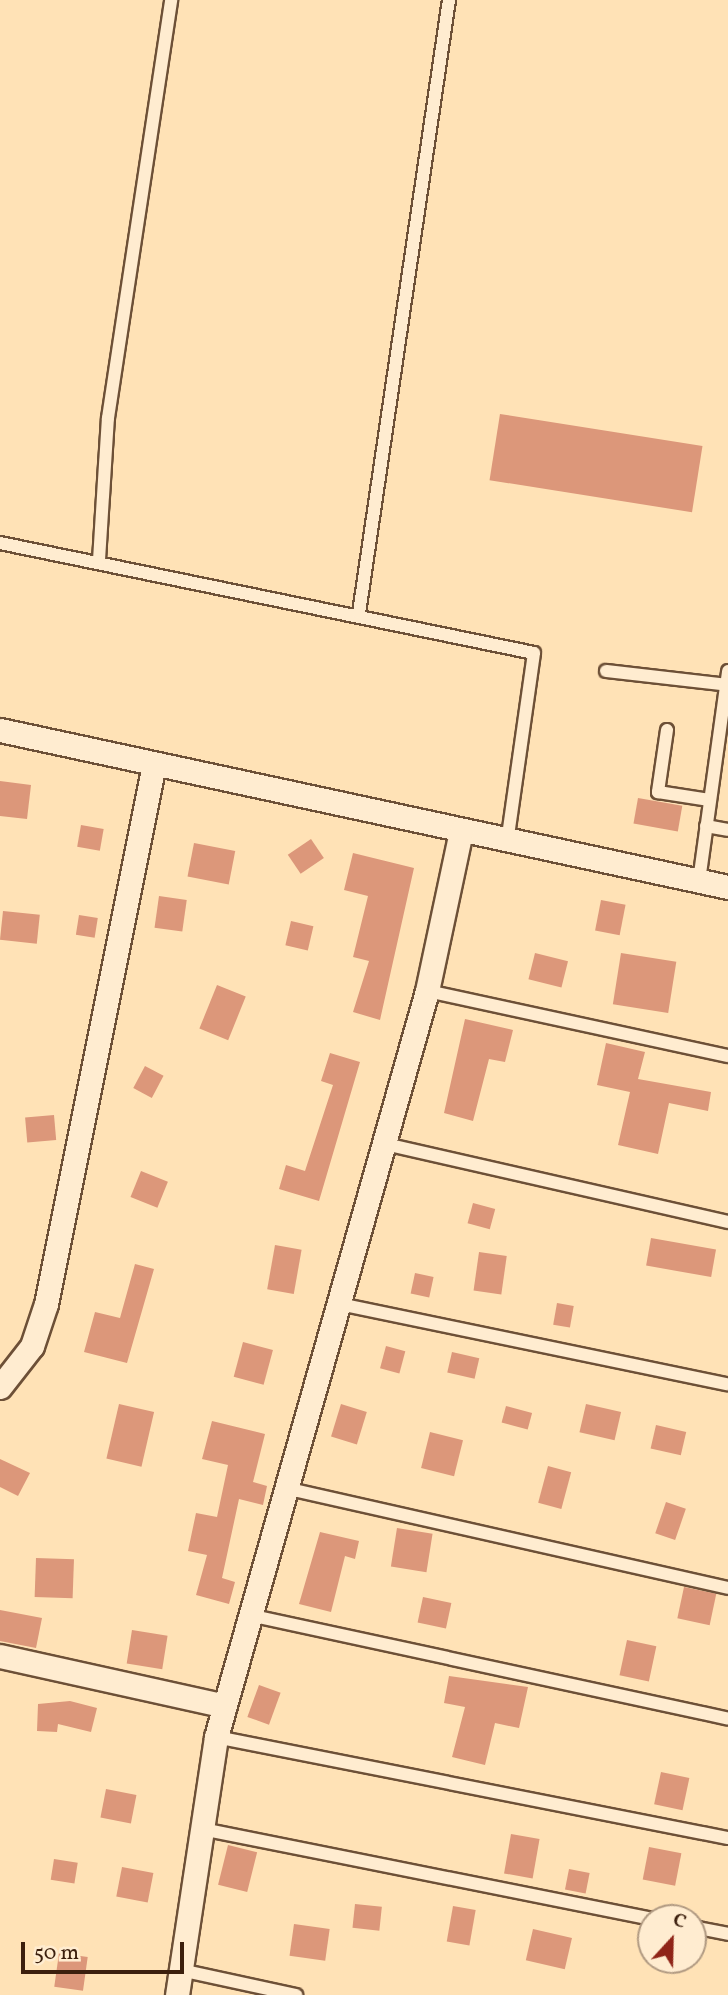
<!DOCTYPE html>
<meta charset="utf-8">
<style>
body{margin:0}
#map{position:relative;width:728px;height:1995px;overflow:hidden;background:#ffe2b6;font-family:Vollkorn,serif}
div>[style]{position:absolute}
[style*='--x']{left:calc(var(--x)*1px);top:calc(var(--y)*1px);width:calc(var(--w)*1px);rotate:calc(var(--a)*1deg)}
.building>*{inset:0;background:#dc977a;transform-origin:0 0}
.roads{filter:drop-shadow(2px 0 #6d5037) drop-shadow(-2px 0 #6d5037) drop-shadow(0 2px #6d5037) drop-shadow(0 -2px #6d5037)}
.lane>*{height:12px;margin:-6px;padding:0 6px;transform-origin:6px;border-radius:6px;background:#ffecd0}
.street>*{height:23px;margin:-11.5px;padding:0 11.5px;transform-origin:11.5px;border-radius:11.5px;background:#ffecd0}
span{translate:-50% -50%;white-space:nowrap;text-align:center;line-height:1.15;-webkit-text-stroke:5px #ffecd0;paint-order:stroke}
.north{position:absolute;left:637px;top:1904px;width:70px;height:70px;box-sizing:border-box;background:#ffecd0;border:2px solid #b19a82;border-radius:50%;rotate:22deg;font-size:19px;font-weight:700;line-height:28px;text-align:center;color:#3c1f0d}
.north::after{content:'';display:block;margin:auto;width:24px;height:32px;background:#8f2418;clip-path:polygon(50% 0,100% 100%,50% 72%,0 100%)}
.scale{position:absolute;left:21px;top:1942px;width:163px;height:32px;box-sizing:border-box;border:4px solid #3c1f0d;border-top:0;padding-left:9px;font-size:21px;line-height:24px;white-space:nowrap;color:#3c1f0d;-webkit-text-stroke:5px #ffecd0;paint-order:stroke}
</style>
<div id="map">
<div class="building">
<i style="left:500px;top:414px;width:205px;height:67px;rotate:9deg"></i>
<i style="clip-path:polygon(0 781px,31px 785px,27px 819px,0 816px)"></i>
<i style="left:638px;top:798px;width:45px;height:26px;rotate:10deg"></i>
<i style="left:81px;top:825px;width:23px;height:22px;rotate:10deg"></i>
<i style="left:311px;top:839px;width:23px;height:28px;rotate:56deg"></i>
<i style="left:194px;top:843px;width:42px;height:34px;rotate:11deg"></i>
<i style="clip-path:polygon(353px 853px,414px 868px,380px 1020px,353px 1012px,369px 961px,353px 957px,368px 896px,344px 890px)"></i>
<i style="left:159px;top:896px;width:28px;height:32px;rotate:8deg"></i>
<i style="left:601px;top:900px;width:25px;height:31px;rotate:11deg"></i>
<i style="left:3px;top:911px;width:37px;height:29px;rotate:6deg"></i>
<i style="left:79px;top:915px;width:19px;height:20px;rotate:9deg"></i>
<i style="left:291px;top:921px;width:23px;height:25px;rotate:13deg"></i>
<i style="left:535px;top:953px;width:34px;height:27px;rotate:14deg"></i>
<i style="left:621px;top:953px;width:56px;height:52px;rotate:9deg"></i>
<i style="left:217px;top:985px;width:31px;height:47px;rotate:22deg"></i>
<i style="clip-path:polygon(465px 1019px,513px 1030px,505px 1062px,489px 1059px,473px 1121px,444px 1113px)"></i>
<i style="clip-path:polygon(606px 1043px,645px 1052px,638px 1079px,711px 1092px,708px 1111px,669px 1103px,658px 1154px,618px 1145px,630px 1092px,597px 1085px)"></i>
<i style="clip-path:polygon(330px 1053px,360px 1062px,319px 1201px,279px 1189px,286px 1165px,305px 1171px,333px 1085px,321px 1081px)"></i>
<i style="left:145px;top:1066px;width:21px;height:25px;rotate:28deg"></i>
<i style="left:54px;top:1115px;width:25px;height:29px;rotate:85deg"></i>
<i style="left:141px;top:1171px;width:29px;height:28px;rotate:22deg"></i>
<i style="left:473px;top:1203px;width:23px;height:21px;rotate:15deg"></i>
<i style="left:651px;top:1238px;width:66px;height:28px;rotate:10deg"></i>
<i style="left:275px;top:1245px;width:27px;height:45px;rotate:10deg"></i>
<i style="left:479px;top:1252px;width:28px;height:39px;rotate:8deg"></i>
<i style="clip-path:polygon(135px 1264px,154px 1269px,127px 1363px,84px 1352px,95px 1312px,120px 1318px)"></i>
<i style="left:415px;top:1273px;width:19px;height:21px;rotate:12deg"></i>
<i style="left:557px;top:1303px;width:17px;height:22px;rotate:10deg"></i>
<i style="left:243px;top:1342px;width:31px;height:36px;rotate:15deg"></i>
<i style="left:386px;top:1346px;width:20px;height:23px;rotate:15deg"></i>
<i style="left:452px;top:1352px;width:28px;height:21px;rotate:13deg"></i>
<i style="left:119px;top:1404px;width:36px;height:56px;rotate:13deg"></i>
<i style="left:341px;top:1404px;width:27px;height:34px;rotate:17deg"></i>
<i style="left:586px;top:1404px;width:36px;height:29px;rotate:13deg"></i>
<i style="left:506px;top:1406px;width:27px;height:17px;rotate:15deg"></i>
<i style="clip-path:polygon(212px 1421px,265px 1434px,253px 1482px,267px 1486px,263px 1505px,239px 1499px,222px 1578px,235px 1582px,229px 1604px,196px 1595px,207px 1555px,188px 1551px,196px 1513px,217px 1517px,228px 1465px,202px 1459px)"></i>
<i style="left:656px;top:1425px;width:31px;height:24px;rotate:13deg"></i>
<i style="left:430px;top:1432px;width:34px;height:37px;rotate:14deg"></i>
<i style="clip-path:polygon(0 1459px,30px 1473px,18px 1496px,0 1487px)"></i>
<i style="left:548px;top:1466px;width:24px;height:38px;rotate:15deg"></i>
<i style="left:666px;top:1502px;width:21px;height:33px;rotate:19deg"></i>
<i style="left:397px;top:1528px;width:36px;height:39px;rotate:9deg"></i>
<i style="clip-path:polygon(320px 1532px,359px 1541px,355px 1559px,345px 1556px,331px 1612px,299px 1604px)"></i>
<i style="left:36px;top:1558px;width:38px;height:39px;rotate:2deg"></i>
<i style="left:684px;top:1587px;width:33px;height:32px;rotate:12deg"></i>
<i style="left:423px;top:1597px;width:29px;height:26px;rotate:12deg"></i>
<i style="clip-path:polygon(0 1610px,42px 1618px,36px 1648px,0 1641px)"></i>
<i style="left:132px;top:1630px;width:36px;height:34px;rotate:9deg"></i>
<i style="left:627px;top:1640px;width:30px;height:36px;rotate:12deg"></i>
<i style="clip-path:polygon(449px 1676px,528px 1687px,519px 1728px,495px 1723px,485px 1765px,452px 1757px,465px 1707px,444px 1703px)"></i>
<i style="left:259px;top:1685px;width:23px;height:34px;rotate:20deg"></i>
<i style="clip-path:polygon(70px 1701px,97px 1708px,91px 1732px,58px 1724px,57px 1732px,37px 1731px,38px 1704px)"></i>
<i style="left:661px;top:1772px;width:29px;height:33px;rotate:12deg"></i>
<i style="left:106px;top:1789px;width:31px;height:29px;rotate:11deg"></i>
<i style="left:511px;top:1834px;width:29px;height:40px;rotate:10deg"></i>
<i style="left:228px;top:1845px;width:30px;height:41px;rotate:14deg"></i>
<i style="left:649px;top:1847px;width:33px;height:33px;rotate:11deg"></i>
<i style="left:54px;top:1859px;width:24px;height:21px;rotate:9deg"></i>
<i style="left:122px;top:1867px;width:32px;height:30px;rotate:11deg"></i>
<i style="left:569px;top:1869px;width:21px;height:21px;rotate:11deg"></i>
<i style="left:355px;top:1904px;width:27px;height:24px;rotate:6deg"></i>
<i style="left:453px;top:1906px;width:23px;height:36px;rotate:10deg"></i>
<i style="left:294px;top:1924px;width:36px;height:32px;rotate:8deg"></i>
<i style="left:533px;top:1929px;width:40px;height:32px;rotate:13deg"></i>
<i style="left:59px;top:1953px;width:29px;height:34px;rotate:8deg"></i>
</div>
<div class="roads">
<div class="lane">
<i style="--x:0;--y:543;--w:545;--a:11.64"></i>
<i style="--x:534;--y:653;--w:191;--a:98.1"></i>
<i style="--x:99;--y:560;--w:142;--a:-86.4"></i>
<i style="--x:108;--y:418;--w:423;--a:-81.4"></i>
<i style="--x:359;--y:613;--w:620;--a:-81.65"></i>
<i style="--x:606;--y:671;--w:123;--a:6.5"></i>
<i style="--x:667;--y:730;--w:63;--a:98.3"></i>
<i style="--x:658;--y:792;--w:52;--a:8.9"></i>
<i style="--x:706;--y:826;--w:22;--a:10"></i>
<i style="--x:699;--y:881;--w:212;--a:-82.1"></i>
<i style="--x:427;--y:991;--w:308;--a:12.2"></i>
<i style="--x:385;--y:1144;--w:352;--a:12.8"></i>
<i style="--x:340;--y:1304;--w:396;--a:11.7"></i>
<i style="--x:289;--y:1489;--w:450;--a:12.7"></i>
<i style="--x:249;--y:1615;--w:490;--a:12.2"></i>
<i style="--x:216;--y:1737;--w:522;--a:11.16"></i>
<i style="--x:202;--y:1829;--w:458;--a:11.3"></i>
<i style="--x:693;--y:1927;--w:36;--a:11"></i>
<i style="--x:180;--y:1970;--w:119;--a:12.2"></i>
</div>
<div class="street">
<i style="--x:0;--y:730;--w:745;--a:12.17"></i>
<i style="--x:0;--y:1387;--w:52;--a:-52"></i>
<i style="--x:32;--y:1346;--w:44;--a:-71.6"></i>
<i style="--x:46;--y:1304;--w:551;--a:-78.69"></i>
<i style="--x:0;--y:1656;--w:230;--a:12.5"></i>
<i style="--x:177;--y:1995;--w:261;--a:-81.4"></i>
<i style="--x:216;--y:1737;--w:775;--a:-74.21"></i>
<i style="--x:427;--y:991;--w:164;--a:-78"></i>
</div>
</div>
<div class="north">С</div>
<div class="scale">50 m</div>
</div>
